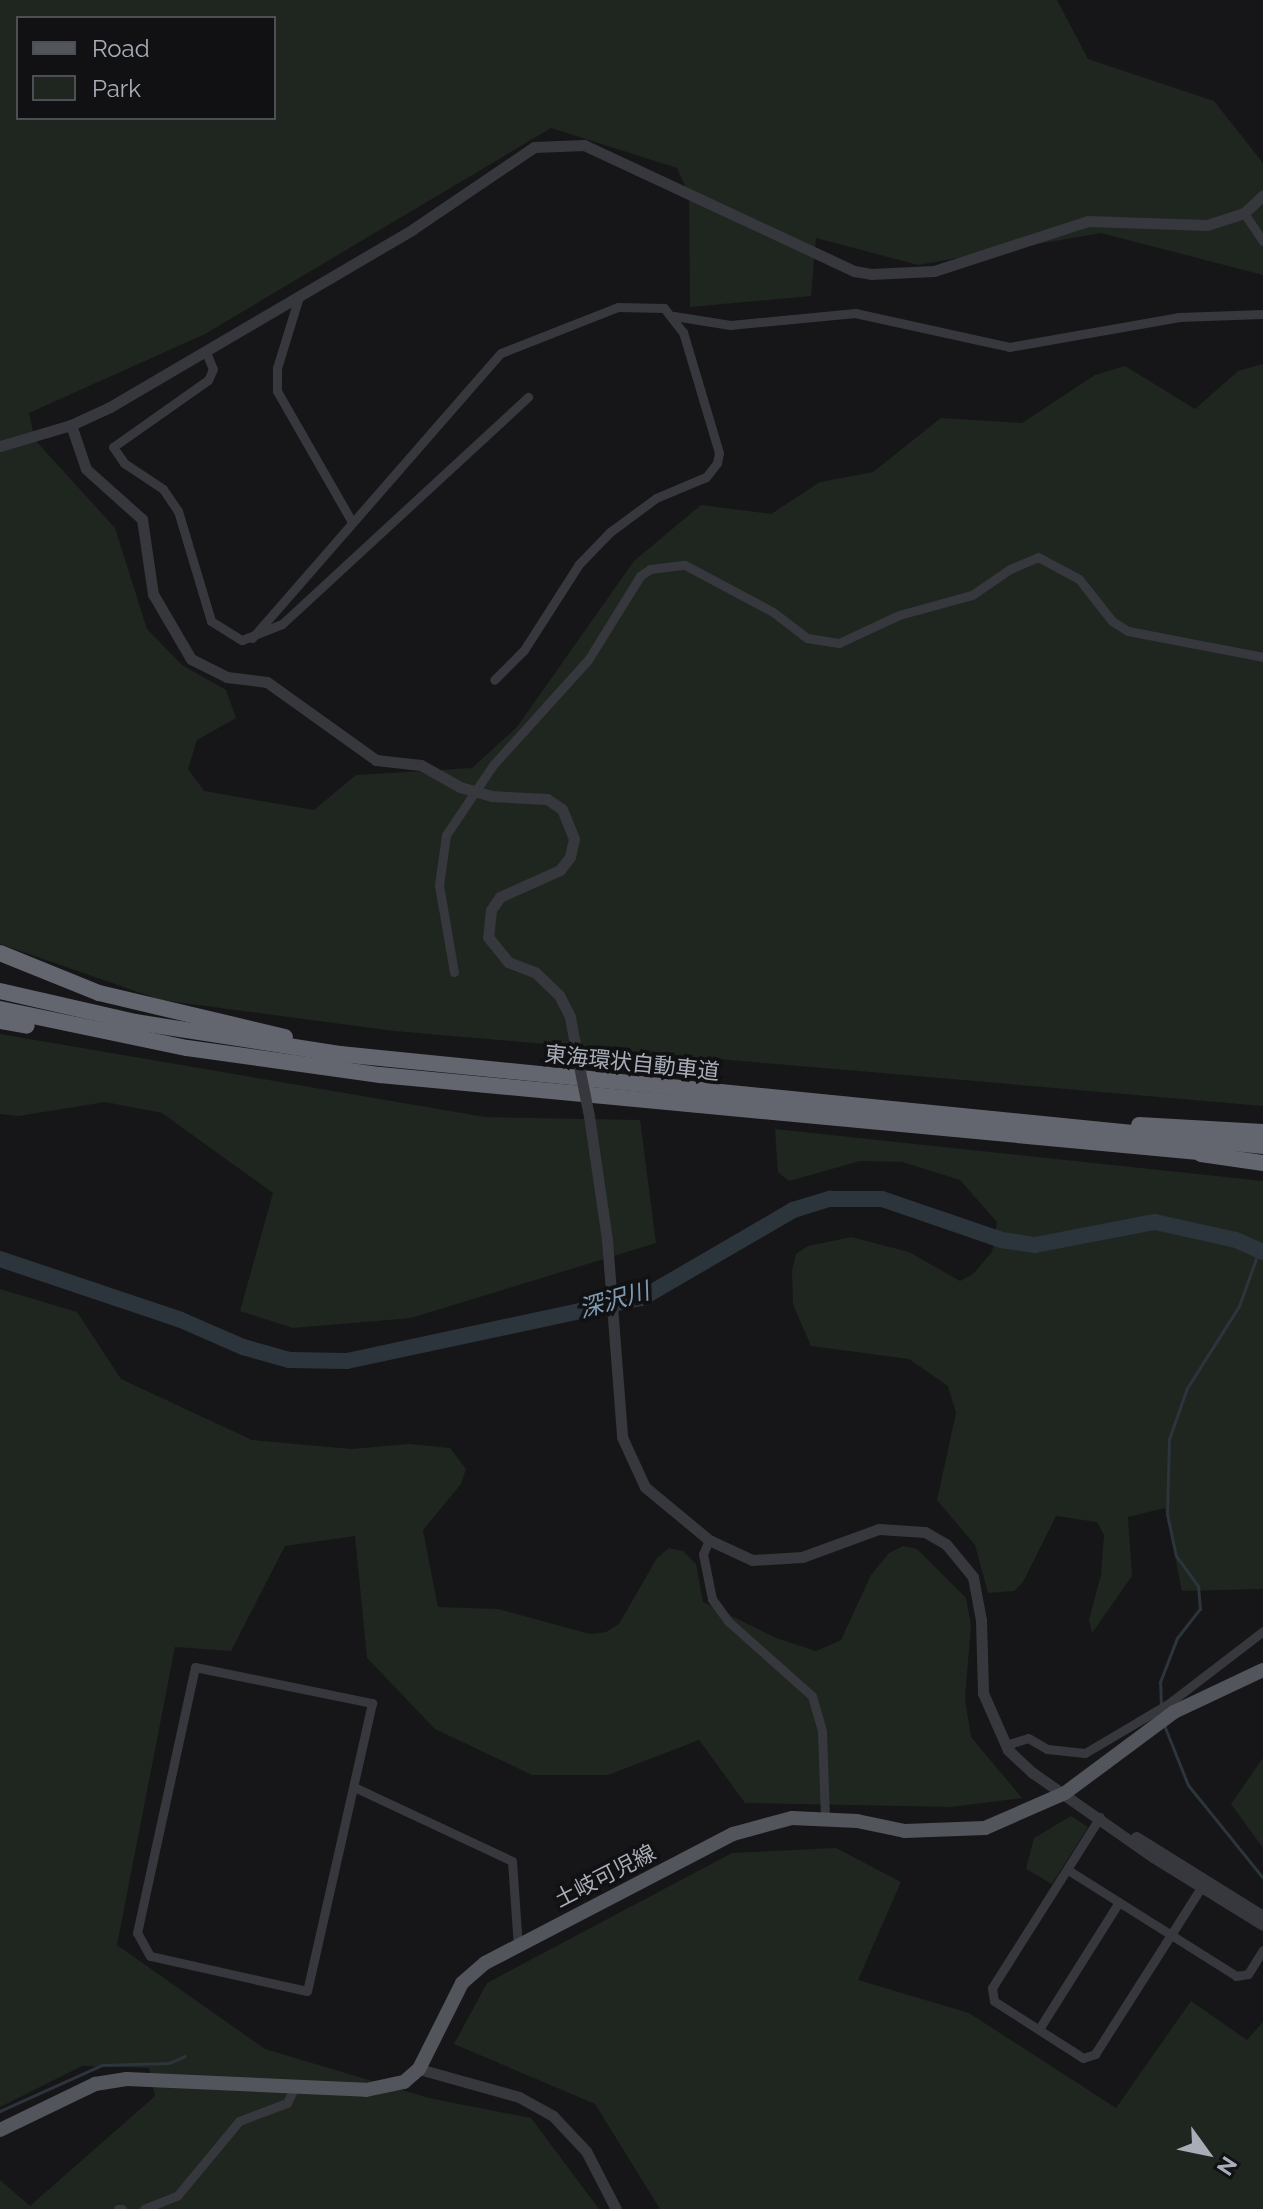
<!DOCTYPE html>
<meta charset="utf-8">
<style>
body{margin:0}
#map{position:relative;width:1263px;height:2209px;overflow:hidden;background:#161618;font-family:Raleway,"Noto Sans JP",sans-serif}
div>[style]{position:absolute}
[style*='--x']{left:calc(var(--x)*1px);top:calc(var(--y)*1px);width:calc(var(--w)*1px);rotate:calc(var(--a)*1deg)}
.green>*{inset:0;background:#1e261f}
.stream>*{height:3px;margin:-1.5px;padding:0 1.5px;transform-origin:1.5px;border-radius:1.5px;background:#2c353c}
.river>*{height:16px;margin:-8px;padding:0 8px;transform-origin:8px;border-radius:8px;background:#2c353c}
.minor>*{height:9px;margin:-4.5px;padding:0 4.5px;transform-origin:4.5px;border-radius:4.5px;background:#37383d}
.tertiary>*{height:11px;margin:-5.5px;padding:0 5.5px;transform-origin:5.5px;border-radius:5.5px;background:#37383d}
.primary>*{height:14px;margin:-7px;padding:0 7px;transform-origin:7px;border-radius:7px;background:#53555c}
.motorway>*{height:16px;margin:-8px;padding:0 8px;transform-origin:8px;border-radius:8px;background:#63666e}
.tertiary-bridge>*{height:11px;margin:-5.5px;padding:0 5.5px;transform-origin:5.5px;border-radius:5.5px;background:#37383d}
span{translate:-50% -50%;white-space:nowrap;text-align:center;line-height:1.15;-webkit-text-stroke:7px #111113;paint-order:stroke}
.street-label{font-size:22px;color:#a8adb8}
.water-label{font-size:24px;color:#7f9bb3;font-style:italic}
.legend{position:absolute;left:16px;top:16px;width:260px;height:104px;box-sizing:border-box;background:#111113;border:2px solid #4d4f55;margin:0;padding:10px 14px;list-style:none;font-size:24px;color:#a8adb8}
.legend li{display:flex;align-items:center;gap:16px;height:40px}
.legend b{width:40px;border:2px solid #4d4f55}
.north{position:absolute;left:1167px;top:2113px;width:80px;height:80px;-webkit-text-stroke:6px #111113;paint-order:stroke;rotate:123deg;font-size:22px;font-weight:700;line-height:32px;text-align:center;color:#a8adb8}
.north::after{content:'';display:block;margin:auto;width:28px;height:36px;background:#a8adb8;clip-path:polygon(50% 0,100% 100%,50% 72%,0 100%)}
</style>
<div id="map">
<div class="green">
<i style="clip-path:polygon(evenodd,0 0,1057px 0,1088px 59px,1214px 101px,1263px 163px,1263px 275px,1101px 233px,918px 265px,816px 238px,811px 296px,690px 307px,689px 195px,677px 168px,551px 128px,205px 334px,29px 413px,35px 440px,115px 528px,147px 629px,182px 665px,226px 690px,236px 718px,197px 740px,188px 769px,204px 791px,314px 810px,356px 775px,472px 768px,517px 727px,634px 561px,701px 505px,771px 514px,820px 482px,873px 472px,941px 418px,1022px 423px,1095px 375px,1125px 366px,1195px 409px,1238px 371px,1263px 364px,1263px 1106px,394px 1031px,161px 1000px,0 944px,0 0,18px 18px,274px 18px,274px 118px,18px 118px,18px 18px)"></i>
<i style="clip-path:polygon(0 1034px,485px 1117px,640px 1120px,656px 1243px,411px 1318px,293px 1328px,240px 1311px,273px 1193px,162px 1113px,105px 1102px,19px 1116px,0 1114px)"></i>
<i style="clip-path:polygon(775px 1129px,1263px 1181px,1263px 1589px,1182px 1591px,1165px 1508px,1128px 1517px,1132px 1576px,1092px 1633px,1089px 1620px,1101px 1575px,1104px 1535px,1097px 1522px,1056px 1516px,1023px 1582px,1014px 1591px,988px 1593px,975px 1545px,937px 1500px,956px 1413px,948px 1386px,909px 1359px,811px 1346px,793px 1304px,792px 1271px,796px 1254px,808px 1246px,851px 1237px,909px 1252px,960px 1281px,973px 1274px,992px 1252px,997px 1222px,960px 1180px,902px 1162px,860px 1161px,789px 1181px,778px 1172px)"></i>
<i style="clip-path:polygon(0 1289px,77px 1312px,121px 1379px,252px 1440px,351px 1449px,409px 1444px,450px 1448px,466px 1469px,461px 1484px,423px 1530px,438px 1607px,498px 1609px,590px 1634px,606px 1632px,619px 1624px,657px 1558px,669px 1548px,683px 1551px,696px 1564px,703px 1602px,776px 1638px,816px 1651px,841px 1640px,871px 1575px,889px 1553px,903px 1546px,917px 1549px,966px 1598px,971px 1625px,965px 1699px,971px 1737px,1022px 1798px,951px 1807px,745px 1803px,699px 1740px,608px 1775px,532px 1775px,435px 1729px,367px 1658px,355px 1536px,285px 1546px,231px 1651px,175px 1647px,117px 1945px,265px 2049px,429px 2098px,531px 2118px,599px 2209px,0 2209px,0 2180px,30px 2206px,155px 2096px,149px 2068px,82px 2066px,0 2107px)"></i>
<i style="clip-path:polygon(1263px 1758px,1263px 1848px,1231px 1804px)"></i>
<i style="clip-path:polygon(1071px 1816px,1088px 1827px,1052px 1884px,1026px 1869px,1034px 1838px)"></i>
<i style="clip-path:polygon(836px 1848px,901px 1882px,858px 1980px,969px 2013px,1116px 2108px,1191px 2001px,1247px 2040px,1263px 2022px,1263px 2209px,660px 2209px,595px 2104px,454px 2044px,487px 1983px,732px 1853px)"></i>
</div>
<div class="stream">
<i style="--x:1161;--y:1706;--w:24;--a:-92"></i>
<i style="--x:1160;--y:1682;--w:47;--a:-68.9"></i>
<i style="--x:1177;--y:1638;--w:37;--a:-52"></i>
<i style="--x:1200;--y:1609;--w:23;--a:-95"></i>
<i style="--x:1198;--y:1586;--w:37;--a:-126"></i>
<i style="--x:1176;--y:1556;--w:43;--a:-102.1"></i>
<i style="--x:1167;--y:1514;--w:75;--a:-88.5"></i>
<i style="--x:1169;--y:1439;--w:54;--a:-70.6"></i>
<i style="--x:1187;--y:1388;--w:97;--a:-57.6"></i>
<i style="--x:1239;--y:1306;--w:59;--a:-70.3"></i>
<i style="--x:1164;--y:1725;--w:65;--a:68.2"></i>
<i style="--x:1188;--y:1785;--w:119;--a:51.1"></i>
<i style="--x:0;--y:2111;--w:112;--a:-24.3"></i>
<i style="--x:102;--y:2065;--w:67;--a:-1.7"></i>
<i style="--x:169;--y:2063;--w:17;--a:-24"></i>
</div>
<div class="river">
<i style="--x:0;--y:1259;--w:191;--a:18.6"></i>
<i style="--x:181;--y:1320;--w:68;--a:23.5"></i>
<i style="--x:243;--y:1347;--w:48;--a:15.8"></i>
<i style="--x:289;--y:1360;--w:58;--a:1"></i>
<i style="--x:347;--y:1361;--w:302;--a:-12.1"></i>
<i style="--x:642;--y:1298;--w:175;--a:-30.2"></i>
<i style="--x:793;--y:1210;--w:39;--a:-17"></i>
<i style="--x:830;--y:1199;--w:52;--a:0"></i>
<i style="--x:882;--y:1199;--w:127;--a:18.9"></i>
<i style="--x:1002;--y:1240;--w:33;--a:9"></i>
<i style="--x:1035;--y:1245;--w:122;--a:-10.9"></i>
<i style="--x:1155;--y:1222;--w:83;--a:12.5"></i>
<i style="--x:1236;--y:1240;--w:30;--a:24"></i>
</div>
<div class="minor">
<i style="--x:1244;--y:213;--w:34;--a:56"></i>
<i style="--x:298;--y:300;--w:71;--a:107.2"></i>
<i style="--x:277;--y:368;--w:23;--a:90"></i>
<i style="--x:277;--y:391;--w:151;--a:60.2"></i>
<i style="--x:674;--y:316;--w:57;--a:9.1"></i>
<i style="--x:730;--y:325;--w:126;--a:-5.5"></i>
<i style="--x:855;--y:313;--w:158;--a:12.4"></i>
<i style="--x:1009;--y:347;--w:173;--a:-10"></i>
<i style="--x:1179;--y:317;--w:84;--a:-2"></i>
<i style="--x:206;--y:352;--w:18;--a:68"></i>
<i style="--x:213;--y:369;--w:12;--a:114"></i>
<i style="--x:208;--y:380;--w:116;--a:144.8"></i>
<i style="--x:113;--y:447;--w:19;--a:55"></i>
<i style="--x:124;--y:463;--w:47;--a:33.7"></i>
<i style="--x:163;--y:489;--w:27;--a:56"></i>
<i style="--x:178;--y:511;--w:115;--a:73.3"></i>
<i style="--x:211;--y:621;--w:36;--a:32"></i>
<i style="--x:242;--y:640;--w:43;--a:-21.8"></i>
<i style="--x:282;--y:624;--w:335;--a:-42.7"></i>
<i style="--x:252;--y:638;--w:378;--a:-48.9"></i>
<i style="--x:501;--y:353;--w:126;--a:-21.5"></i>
<i style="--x:618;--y:307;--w:46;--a:1.2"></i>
<i style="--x:664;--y:308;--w:31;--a:52"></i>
<i style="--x:683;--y:332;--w:126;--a:73.4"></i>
<i style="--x:719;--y:453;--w:10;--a:101"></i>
<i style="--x:717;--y:463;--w:18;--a:128"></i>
<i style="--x:706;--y:477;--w:54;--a:157.2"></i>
<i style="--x:656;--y:498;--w:57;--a:143.5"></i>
<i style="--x:610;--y:532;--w:45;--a:134.1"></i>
<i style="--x:579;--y:564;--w:102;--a:122.6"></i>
<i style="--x:524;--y:650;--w:42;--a:135"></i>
<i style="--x:454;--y:972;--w:88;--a:-99.8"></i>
<i style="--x:439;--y:885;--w:50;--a:-82"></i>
<i style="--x:446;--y:835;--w:84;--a:-56.1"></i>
<i style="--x:493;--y:765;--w:142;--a:-47.9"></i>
<i style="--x:588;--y:660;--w:99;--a:-58.2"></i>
<i style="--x:640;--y:576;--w:12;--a:-35"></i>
<i style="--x:650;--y:569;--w:35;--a:-7"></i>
<i style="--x:685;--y:565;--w:100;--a:28.1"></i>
<i style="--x:773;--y:612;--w:43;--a:37.4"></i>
<i style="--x:807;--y:638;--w:32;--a:9"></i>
<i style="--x:839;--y:643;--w:66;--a:-25"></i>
<i style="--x:899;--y:615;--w:76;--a:-15.3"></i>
<i style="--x:972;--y:595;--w:46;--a:-34.4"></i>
<i style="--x:1010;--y:569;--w:30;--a:-23"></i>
<i style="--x:1038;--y:557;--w:47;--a:28.2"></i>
<i style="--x:1079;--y:579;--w:53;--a:51.8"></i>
<i style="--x:1112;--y:621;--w:19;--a:32"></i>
<i style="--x:1128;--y:631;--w:137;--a:10.9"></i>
<i style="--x:709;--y:1540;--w:15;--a:113"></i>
<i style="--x:703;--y:1554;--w:46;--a:78.7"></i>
<i style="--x:712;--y:1599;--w:29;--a:54"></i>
<i style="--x:729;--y:1622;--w:111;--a:41.7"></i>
<i style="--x:812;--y:1696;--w:37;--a:74"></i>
<i style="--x:822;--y:1732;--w:86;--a:88"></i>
<i style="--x:195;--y:1667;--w:181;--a:11.5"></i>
<i style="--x:372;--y:1703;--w:295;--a:102.7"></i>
<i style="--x:307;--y:1991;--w:161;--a:-167.4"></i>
<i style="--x:150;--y:1956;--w:26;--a:-119"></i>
<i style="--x:137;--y:1933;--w:272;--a:-77.7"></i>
<i style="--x:1008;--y:1750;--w:8;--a:-60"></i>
<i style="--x:1012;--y:1743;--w:17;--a:-17"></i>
<i style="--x:1028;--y:1738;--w:22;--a:30"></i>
<i style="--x:1047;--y:1749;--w:38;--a:6"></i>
<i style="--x:1085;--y:1753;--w:96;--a:-30.6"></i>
<i style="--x:1168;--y:1704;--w:120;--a:-37.5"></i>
<i style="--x:354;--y:1787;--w:174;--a:25.1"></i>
<i style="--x:512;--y:1861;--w:85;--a:86"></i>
<i style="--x:1100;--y:1817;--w:202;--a:122.3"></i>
<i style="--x:992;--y:1988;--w:13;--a:81"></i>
<i style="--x:994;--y:2001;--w:106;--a:32.6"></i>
<i style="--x:1083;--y:2058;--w:13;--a:-18"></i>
<i style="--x:1095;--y:2054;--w:203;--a:-57.5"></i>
<i style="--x:1068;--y:1870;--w:199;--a:32.2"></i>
<i style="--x:1236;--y:1976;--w:12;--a:-9"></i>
<i style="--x:1248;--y:1974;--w:28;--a:-58"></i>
<i style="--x:1039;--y:2029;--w:150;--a:-57.8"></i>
<i style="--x:118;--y:2209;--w:4;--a:0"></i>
<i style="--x:144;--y:2209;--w:35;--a:-22"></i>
<i style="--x:177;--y:2196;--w:97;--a:-50.4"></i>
<i style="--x:239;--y:2121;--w:51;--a:-20.6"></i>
<i style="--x:287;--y:2103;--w:19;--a:-65"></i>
</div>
<div class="tertiary">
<i style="--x:71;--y:425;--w:46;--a:71.2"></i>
<i style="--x:86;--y:469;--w:75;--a:41.8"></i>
<i style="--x:142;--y:519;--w:76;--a:81.7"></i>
<i style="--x:153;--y:594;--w:75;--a:59.7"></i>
<i style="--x:191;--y:659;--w:40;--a:26.6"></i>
<i style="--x:227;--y:677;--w:40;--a:7.1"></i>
<i style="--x:267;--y:682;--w:134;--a:35.6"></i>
<i style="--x:376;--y:760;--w:45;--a:6.3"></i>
<i style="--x:421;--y:765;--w:45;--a:29.4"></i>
<i style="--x:460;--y:787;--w:32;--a:16"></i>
<i style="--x:491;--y:796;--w:56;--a:3.1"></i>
<i style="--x:547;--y:799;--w:18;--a:34"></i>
<i style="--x:562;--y:809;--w:32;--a:68"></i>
<i style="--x:574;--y:839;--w:18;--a:103"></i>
<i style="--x:570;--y:857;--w:16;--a:128"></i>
<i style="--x:560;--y:870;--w:66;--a:155.8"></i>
<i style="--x:500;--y:897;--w:16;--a:125"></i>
<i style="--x:491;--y:910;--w:27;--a:96"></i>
<i style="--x:488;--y:937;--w:32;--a:51"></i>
<i style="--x:508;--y:962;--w:30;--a:21"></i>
<i style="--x:536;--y:973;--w:32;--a:44"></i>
<i style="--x:559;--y:995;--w:25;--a:63"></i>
<i style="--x:570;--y:1017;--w:45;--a:79.7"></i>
<i style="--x:0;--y:446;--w:74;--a:-16.5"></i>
<i style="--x:71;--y:425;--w:43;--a:-24.8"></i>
<i style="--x:110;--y:407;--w:351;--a:-30.4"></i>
<i style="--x:413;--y:229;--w:146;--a:-34.1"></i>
<i style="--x:534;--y:147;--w:50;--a:-2.3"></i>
<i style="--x:584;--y:145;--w:298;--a:25"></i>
<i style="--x:854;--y:271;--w:17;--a:10"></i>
<i style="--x:871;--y:274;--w:63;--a:-2.7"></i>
<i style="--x:934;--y:271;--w:162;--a:-18"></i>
<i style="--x:1088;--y:221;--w:119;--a:1.9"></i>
<i style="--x:1207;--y:225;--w:39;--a:-18"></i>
<i style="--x:1244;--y:213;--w:26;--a:-43"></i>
<i style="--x:589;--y:1116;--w:125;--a:81.7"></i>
<i style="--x:607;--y:1240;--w:198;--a:85.6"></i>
<i style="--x:622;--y:1437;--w:55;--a:65.3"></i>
<i style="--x:645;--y:1487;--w:83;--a:39.6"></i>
<i style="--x:709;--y:1540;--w:47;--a:24.9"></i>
<i style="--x:752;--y:1560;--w:50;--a:-3.4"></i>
<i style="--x:802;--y:1557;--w:82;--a:-20"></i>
<i style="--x:879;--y:1529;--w:46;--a:3.7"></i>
<i style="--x:925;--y:1532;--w:24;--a:30"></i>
<i style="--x:946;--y:1544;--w:43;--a:50.7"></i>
<i style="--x:973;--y:1577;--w:44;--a:79.5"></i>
<i style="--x:981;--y:1620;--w:73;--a:88.4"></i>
<i style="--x:983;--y:1693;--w:62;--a:66.3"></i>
<i style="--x:1008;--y:1750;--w:34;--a:43"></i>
<i style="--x:1033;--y:1773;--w:146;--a:35"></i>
<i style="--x:1153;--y:1857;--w:129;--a:31.7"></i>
<i style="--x:1136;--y:1837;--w:150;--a:31.9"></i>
<i style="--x:419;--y:2069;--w:104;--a:15.6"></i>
<i style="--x:519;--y:2097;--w:39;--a:29"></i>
<i style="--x:553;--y:2116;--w:48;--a:46.7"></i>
<i style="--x:586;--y:2151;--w:65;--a:62.7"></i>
</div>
<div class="primary">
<i style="--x:0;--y:2130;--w:106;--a:-25.8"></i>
<i style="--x:95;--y:2084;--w:32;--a:-9"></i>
<i style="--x:127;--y:2079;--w:239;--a:2.6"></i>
<i style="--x:366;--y:2090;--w:39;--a:-12"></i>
<i style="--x:404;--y:2082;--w:20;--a:-41"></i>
<i style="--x:419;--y:2069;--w:96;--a:-63.4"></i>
<i style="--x:462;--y:1983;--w:30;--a:-41"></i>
<i style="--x:485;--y:1963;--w:280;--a:-27.5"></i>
<i style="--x:733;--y:1834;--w:61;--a:-15.2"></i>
<i style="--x:792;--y:1818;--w:65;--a:2.6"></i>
<i style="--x:857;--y:1821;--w:49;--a:11.8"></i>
<i style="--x:905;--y:1831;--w:80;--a:-2.1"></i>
<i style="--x:985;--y:1828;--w:87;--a:-23.6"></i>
<i style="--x:1065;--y:1793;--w:136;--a:-36.6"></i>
<i style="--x:1174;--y:1712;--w:98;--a:-25.3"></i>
</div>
<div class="motorway">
<i style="--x:0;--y:953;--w:107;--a:22"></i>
<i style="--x:99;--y:993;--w:191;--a:13.3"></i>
<i style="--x:0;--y:991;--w:139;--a:12.9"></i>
<i style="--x:135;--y:1022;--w:207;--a:8.9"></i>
<i style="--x:340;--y:1054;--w:928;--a:5.69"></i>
<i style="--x:0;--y:1009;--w:191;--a:11.8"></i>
<i style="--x:187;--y:1048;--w:195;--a:8"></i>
<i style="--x:380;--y:1075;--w:833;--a:5.38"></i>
<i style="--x:0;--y:1021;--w:27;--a:10"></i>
<i style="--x:1139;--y:1125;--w:124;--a:3.2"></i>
<i style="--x:1201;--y:1154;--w:63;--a:8.3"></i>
</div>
<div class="tertiary-bridge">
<i style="--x:578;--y:1061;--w:56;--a:78.7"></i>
</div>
<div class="street-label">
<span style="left:632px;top:1063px;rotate:6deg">東海環状自動車道</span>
<span style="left:605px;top:1876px;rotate:-27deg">土岐可児線</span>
</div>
<div class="water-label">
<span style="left:614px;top:1300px;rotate:-16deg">深沢川</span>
</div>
<ul class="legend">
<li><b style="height:10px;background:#53555c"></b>Road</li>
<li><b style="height:22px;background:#1e261f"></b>Park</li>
</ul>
<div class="north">N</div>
</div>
